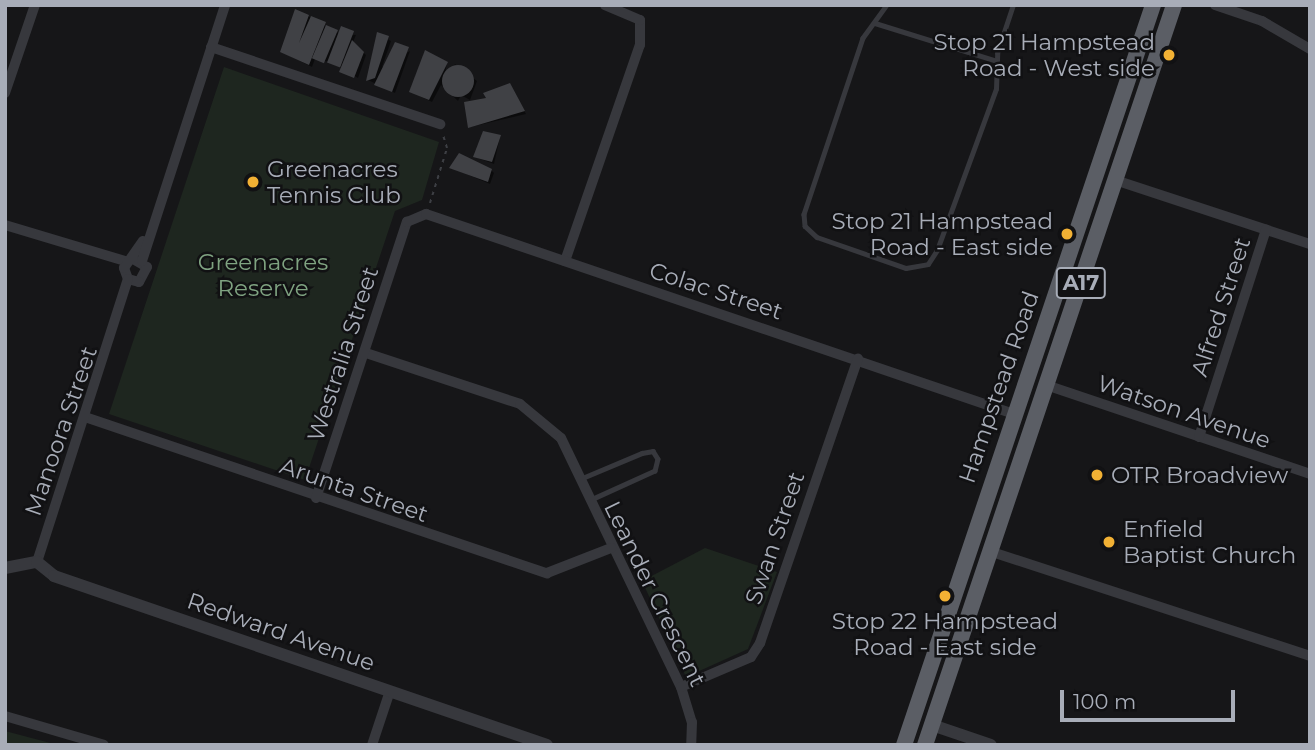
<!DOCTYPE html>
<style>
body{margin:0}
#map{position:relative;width:1315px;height:750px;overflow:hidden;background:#161618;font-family:Montserrat,sans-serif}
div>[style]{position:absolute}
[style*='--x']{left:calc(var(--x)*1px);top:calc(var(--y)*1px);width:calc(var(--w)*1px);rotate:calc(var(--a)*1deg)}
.green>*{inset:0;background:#1e261f}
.shadow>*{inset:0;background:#0007}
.building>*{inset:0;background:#404145;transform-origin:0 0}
.round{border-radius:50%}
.path>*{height:2px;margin-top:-1px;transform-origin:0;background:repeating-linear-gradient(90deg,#3d3f44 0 3.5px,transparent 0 8.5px)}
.service>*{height:4.5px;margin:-2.25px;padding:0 2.25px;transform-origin:2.25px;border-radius:2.25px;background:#37383d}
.minor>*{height:10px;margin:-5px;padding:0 5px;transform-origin:5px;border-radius:5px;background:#37383d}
.tertiary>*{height:12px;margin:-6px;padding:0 6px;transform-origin:6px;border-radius:6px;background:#37383d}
.trunk>*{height:16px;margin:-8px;padding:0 8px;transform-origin:8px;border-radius:8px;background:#5b5e65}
.dots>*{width:19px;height:19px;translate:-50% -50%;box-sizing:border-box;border:4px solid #111113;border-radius:50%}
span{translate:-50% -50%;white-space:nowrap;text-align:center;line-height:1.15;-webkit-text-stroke:5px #111113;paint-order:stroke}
.shield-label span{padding:2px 5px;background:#111113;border:2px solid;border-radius:5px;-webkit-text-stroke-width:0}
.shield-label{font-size:21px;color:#a8adb8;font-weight:700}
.poi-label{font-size:23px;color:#a8adb8}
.right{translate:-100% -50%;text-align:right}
.left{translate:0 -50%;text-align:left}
.park-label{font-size:23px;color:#7fa381}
.street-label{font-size:23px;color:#a8adb8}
.frame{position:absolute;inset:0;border:7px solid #a8adb8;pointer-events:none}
.scale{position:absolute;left:1060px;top:690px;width:175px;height:32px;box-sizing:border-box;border:4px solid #a8adb8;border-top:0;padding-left:9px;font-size:21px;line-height:24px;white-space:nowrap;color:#a8adb8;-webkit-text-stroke:5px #111113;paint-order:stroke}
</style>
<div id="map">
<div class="green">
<i style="clip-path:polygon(224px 67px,439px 142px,422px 200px,395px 211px,305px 480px,109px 414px)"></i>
<i style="clip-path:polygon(705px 548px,777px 572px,748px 649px,686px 677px,642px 581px)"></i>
<i style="clip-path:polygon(5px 731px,58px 745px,5px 745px)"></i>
</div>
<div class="shadow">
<i style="clip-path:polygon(308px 16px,340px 34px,356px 35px,353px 42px,366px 55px,358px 78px,330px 62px,315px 59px,312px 67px,282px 52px)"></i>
<i style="clip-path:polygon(378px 34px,391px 41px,382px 67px,410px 51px,395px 93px,368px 80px)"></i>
<i style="clip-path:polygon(447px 63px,444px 79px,455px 64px,477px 81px,470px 100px,461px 95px,458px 101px,441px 85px,432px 102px,411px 92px)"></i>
<i style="clip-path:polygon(512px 88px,526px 114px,470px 127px,488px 100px)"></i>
<i style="clip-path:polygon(500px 137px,494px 164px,475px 157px)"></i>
<i style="clip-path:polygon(452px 168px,491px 170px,494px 173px,490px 184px)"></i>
</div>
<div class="building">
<i style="clip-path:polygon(295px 9px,309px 15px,299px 43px,311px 16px,326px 22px,309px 65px,280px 52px)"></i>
<i style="left:326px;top:25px;width:13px;height:36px;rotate:23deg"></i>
<i style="left:341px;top:26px;width:14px;height:39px;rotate:21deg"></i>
<i style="clip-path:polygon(377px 32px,389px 36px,375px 78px,366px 81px)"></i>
<i style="clip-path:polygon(352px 40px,364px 52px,354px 78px,339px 72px)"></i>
<i style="clip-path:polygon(395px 42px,409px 47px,392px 92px,374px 85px)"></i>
<i style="clip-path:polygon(425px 50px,448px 62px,429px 100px,409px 92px)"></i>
<i class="round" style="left:442px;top:65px;width:32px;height:32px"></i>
<i style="clip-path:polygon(510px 83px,525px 111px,468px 128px,464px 102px,486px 98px,483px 93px)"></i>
<i style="clip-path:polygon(483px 131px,501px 135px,492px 162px,473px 157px)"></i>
<i style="clip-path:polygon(459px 153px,492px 169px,488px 182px,449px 168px)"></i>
</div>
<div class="path">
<i style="--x:430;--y:203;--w:58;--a:-72.8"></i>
<i style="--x:447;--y:148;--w:14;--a:-107"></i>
</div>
<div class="service">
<i style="--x:887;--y:5;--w:41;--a:126"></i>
<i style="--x:863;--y:38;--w:186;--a:108.5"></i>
<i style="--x:804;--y:214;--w:12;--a:85"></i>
<i style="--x:805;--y:226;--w:16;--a:43"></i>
<i style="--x:817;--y:237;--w:94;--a:19.2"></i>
<i style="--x:906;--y:268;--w:22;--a:-10"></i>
<i style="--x:928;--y:264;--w:17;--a:-57"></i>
<i style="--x:937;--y:250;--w:171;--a:-69.9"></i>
<i style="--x:996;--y:89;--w:36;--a:-88"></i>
<i style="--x:997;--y:53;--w:51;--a:-71.6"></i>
<i style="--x:875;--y:23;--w:128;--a:17.3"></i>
<i style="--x:580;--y:479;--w:67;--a:-22.8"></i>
<i style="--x:642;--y:453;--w:11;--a:-10"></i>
<i style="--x:653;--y:451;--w:9;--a:58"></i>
<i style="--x:658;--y:459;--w:12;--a:104"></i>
<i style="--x:655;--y:471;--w:70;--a:155.6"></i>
</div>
<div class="minor">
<i style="--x:1215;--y:5;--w:50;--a:18.8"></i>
<i style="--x:1262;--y:21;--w:56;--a:30.3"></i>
<i style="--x:211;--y:47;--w:242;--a:18.6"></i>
<i style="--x:5;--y:93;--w:93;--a:-71.2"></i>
<i style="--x:1115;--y:180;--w:205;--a:18.2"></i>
<i style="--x:5;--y:225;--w:128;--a:16.7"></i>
<i style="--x:133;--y:259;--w:16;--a:30"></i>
<i style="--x:147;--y:267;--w:17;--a:118"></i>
<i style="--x:139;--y:282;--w:11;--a:-165"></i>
<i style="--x:128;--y:279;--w:12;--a:-110"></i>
<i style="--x:124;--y:268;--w:33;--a:-55"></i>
<i style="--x:142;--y:261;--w:269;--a:-72"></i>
<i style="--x:565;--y:261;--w:229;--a:-70.9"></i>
<i style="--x:640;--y:45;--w:25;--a:-90"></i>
<i style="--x:640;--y:20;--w:38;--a:-157"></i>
<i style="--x:366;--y:353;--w:162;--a:18.3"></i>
<i style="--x:520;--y:404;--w:53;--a:39.7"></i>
<i style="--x:561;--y:438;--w:276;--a:64.3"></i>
<i style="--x:681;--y:687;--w:37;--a:73"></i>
<i style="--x:692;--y:722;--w:23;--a:92"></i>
<i style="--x:1046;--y:385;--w:279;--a:18.6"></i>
<i style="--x:85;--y:417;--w:488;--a:18.7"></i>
<i style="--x:547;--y:573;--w:69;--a:-21.3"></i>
<i style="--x:1199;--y:437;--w:218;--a:-72.1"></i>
<i style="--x:316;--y:498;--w:291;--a:-71.8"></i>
<i style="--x:407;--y:222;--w:21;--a:-23"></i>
<i style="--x:426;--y:214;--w:621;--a:18.79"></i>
<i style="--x:989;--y:551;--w:338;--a:18.1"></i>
<i style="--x:37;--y:562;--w:297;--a:-72.2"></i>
<i style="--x:681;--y:687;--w:76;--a:-23.2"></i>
<i style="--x:751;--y:657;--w:17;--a:-57"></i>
<i style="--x:760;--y:643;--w:301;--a:-71"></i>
<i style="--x:5;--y:716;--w:103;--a:16.3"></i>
<i style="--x:372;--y:745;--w:57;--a:-71.6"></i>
</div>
<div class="tertiary">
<i style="--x:5;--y:568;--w:33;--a:-11"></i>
<i style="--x:37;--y:562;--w:22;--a:39"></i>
<i style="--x:54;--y:576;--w:521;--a:18.92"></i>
<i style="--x:932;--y:725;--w:62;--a:18.7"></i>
</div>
<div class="trunk">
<i style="--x:904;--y:745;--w:781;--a:-71.4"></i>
<i style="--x:925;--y:745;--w:781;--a:-71.4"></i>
</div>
<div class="dots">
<i style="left:1169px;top:55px;background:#f2b134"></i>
<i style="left:253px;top:182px;background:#f2b134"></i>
<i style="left:1067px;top:234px;background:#f2b134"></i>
<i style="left:1097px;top:475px;background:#f2b134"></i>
<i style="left:1109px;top:542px;background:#f2b134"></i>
<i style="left:945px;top:596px;background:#f2b134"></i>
</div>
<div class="shield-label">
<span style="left:1081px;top:283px">A17</span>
</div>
<div class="poi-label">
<span class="right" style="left:1155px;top:55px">Stop 21 Hampstead<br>Road - West side</span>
<span class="left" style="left:267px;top:182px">Greenacres<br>Tennis Club</span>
<span class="right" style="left:1053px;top:234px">Stop 21 Hampstead<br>Road - East side</span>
<span class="left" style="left:1111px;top:475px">OTR Broadview</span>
<span class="left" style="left:1123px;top:542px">Enfield<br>Baptist Church</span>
<span style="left:945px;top:634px">Stop 22 Hampstead<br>Road - East side</span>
</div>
<div class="park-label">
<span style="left:263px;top:275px">Greenacres<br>Reserve</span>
</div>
<div class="street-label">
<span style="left:716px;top:291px;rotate:18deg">Colac Street</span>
<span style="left:1221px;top:307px;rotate:-72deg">Alfred Street</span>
<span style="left:343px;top:354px;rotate:-72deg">Westralia Street</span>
<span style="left:999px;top:387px;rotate:-71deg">Hampstead Road</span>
<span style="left:1184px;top:412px;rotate:19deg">Watson Avenue</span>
<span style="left:61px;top:431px;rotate:-71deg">Manoora Street</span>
<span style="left:354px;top:490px;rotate:19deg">Arunta Street</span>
<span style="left:775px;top:538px;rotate:-71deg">Swan Street</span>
<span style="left:655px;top:594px;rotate:64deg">Leander Crescent</span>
<span style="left:281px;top:632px;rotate:19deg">Redward Avenue</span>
</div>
<div class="frame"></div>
<div class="scale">100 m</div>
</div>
